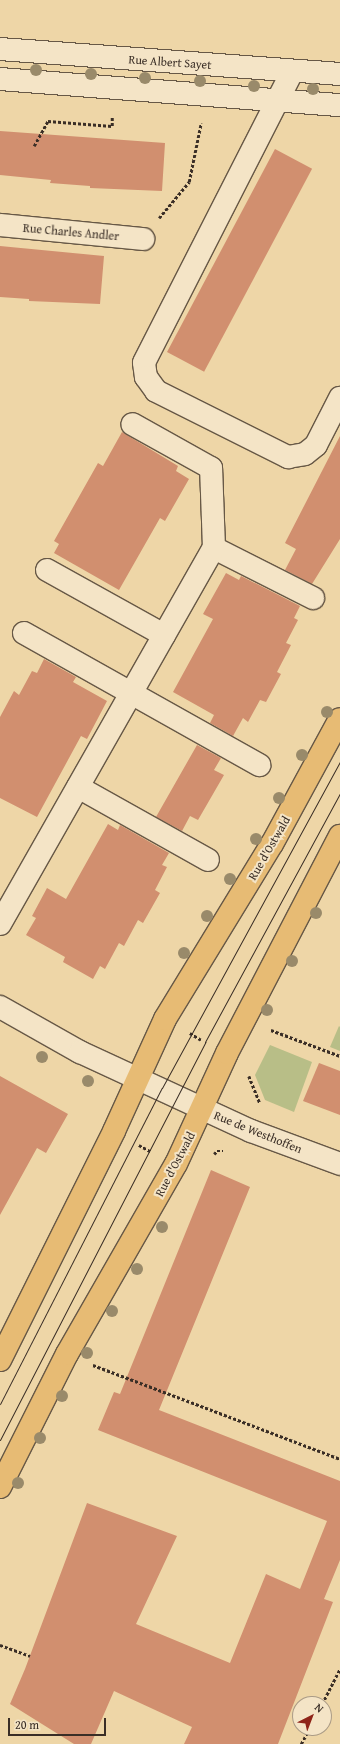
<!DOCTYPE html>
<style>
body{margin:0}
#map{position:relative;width:340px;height:1744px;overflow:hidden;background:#eed6a7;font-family:"Gentium Book Plus",serif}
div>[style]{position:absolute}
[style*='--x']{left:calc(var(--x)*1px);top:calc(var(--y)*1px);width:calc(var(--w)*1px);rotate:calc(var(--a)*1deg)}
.green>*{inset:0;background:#b8be87}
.building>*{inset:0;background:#d18f6f;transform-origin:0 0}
.path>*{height:2.5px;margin-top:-1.25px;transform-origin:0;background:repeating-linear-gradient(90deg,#3a2e26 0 3px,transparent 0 5px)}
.roads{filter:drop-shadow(1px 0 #675846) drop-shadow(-1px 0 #675846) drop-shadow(0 1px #675846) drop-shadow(0 -1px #675846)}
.minor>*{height:22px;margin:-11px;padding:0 11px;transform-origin:11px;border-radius:11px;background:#f4e4c6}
.major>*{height:22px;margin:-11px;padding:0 11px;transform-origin:11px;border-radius:11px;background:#e7bb74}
.tram>*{height:1px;margin:-0.5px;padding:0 0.5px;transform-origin:0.5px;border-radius:0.5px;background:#3a2e26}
.trees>*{width:12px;height:12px;margin:-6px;border-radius:50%;background:#998a6a}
span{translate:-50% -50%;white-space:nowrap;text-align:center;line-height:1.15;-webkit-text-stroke:4px #f4e4c6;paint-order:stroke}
.street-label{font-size:12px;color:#3a2e26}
.north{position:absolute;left:292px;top:1696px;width:40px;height:40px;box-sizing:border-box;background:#f4e4c6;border:1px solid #aa9b86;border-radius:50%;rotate:42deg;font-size:11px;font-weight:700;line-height:16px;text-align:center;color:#3a2e26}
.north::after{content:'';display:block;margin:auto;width:14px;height:18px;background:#8f2418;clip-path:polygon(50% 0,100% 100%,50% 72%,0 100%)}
.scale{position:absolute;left:8px;top:1718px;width:98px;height:18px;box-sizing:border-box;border:2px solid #3a2e26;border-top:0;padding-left:5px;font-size:12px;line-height:14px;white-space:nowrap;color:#3a2e26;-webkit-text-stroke:3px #f4e4c6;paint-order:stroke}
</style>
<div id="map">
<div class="green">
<i style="clip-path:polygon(339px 1026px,340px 1027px,340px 1051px,330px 1047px)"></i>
<i style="clip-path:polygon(270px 1045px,312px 1062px,294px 1112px,265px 1100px,255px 1075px)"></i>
</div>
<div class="building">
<i style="clip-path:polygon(0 131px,165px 143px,162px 191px,90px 188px,90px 186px,50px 183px,51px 180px,0 175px)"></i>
<i style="left:275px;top:149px;width:42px;height:230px;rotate:28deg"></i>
<i style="clip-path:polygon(0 246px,104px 256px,100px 304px,29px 301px,29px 299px,0 297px)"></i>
<i style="clip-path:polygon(122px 432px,178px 466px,176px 471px,189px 479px,165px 521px,160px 518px,119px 590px,54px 553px,59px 544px,54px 541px,98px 463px,103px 466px)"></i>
<i style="clip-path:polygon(340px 436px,340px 539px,312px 584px,285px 570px,296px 549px,285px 543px)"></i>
<i style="clip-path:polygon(226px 573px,239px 580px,241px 576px,300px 606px,294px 618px,298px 620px,286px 643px,291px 645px,277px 672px,281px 674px,266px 702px,260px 700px,248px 722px,243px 718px,233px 736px,210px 723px,214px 715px,173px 692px,213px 619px,203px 614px)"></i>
<i style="clip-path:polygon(44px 659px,76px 677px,73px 682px,107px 701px,87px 739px,81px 736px,37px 817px,0 798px,0 717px,14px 691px,19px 695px,32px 671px,37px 673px)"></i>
<i style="clip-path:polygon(197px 745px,221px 758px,214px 770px,224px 775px,198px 820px,190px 816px,182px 831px,156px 817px)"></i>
<i style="clip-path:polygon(108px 824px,118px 830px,120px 825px,169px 853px,162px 865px,167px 867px,155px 890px,160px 893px,143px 923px,138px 920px,124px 946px,119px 943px,105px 969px,100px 966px,93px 979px,63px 962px,65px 957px,26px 935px,36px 918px,32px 916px,47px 888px,66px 899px)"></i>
<i style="clip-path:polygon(319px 1063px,340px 1071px,340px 1115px,303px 1101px)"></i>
<i style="clip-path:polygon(0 1076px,68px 1114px,46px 1153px,37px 1148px,0 1215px)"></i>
<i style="clip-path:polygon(211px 1170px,250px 1187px,159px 1410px,340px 1481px,340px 1560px,324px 1599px,333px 1602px,278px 1744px,184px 1744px,192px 1727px,114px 1691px,91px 1744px,74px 1744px,10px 1704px,25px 1669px,87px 1503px,177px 1536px,136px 1624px,230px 1663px,266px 1574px,300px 1589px,327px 1521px,98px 1430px,114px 1392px,120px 1394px)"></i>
</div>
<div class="path">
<i style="--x:34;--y:146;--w:29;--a:-61"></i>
<i style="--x:48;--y:121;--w:64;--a:4.5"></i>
<i style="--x:112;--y:126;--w:9;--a:-90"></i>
<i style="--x:159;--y:218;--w:47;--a:-50.2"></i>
<i style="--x:189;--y:182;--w:60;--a:-78.5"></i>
<i style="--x:271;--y:1030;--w:74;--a:20.6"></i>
<i style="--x:190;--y:1033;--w:13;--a:32"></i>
<i style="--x:249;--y:1076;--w:29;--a:68"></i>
<i style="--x:139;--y:1145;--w:13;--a:29"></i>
<i style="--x:214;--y:1154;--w:4;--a:-45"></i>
<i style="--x:217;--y:1151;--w:6;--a:0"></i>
<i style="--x:93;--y:1365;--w:264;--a:20.8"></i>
<i style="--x:0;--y:1645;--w:32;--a:20"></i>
<i style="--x:322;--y:1704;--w:39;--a:-63"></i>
<i style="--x:301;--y:1744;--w:18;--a:-61"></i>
</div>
<div class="roads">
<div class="minor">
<i style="--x:0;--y:49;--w:341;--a:4.2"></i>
<i style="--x:292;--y:72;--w:326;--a:117"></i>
<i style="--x:144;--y:363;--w:14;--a:82"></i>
<i style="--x:146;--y:377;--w:17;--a:54"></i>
<i style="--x:156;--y:391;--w:148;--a:26.6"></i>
<i style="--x:288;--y:457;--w:17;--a:-10"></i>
<i style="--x:305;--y:454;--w:14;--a:-39"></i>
<i style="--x:316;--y:445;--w:53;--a:-62.9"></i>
<i style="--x:0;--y:79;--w:341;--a:4.4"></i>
<i style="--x:0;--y:225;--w:144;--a:5.6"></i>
<i style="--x:214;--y:548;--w:111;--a:26.8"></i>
<i style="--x:47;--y:570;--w:134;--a:29.1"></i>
<i style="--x:24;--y:633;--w:270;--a:29.3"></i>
<i style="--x:78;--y:787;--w:149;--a:29.3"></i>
<i style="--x:0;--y:924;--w:433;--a:-60.4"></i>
<i style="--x:214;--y:548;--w:80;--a:-92.1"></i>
<i style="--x:211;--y:468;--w:90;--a:-150.9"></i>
<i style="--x:0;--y:1007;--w:92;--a:29.4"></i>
<i style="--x:80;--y:1052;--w:188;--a:24.8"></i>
<i style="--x:251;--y:1131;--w:95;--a:20.3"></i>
</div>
<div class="major">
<i style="--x:0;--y:1360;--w:256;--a:-63.5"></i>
<i style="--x:114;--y:1131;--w:123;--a:-65.5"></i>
<i style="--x:165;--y:1019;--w:205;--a:-58.6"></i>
<i style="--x:272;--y:844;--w:142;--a:-61.5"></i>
<i style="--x:0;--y:1487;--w:149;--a:-63.3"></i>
<i style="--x:67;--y:1354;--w:219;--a:-60.2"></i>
<i style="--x:176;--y:1164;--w:122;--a:-65.3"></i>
<i style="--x:227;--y:1053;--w:245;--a:-62.5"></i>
</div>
</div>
<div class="tram">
<i style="--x:0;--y:1404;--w:355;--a:-62.9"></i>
<i style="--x:162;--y:1088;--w:372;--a:-61.4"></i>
<i style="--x:0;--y:1440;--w:448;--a:-62.7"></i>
<i style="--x:205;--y:1042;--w:283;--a:-61.5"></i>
</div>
<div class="trees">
<i style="left:36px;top:70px"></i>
<i style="left:91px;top:74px"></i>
<i style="left:145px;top:78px"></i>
<i style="left:200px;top:81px"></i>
<i style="left:254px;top:86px"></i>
<i style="left:313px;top:89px"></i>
<i style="left:327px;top:712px"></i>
<i style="left:302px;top:755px"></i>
<i style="left:279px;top:798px"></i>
<i style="left:256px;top:839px"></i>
<i style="left:230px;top:879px"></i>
<i style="left:316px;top:913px"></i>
<i style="left:207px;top:916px"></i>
<i style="left:184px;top:953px"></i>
<i style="left:292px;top:961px"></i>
<i style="left:267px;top:1010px"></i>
<i style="left:42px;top:1057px"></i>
<i style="left:88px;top:1081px"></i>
<i style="left:162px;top:1227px"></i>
<i style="left:137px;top:1269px"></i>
<i style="left:112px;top:1311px"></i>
<i style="left:87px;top:1353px"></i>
<i style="left:62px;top:1396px"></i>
<i style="left:40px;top:1438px"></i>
<i style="left:18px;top:1483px"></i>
</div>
<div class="street-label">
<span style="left:170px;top:62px;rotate:4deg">Rue Albert Sayet</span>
<span style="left:71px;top:232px;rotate:5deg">Rue Charles Andler</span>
<span style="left:269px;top:848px;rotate:-60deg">Rue d'Ostwald</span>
<span style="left:258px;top:1132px;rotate:22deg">Rue de Westhoffen</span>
<span style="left:175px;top:1164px;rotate:-62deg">Rue d'Ostwald</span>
</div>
<div class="north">N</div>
<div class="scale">20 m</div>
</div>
